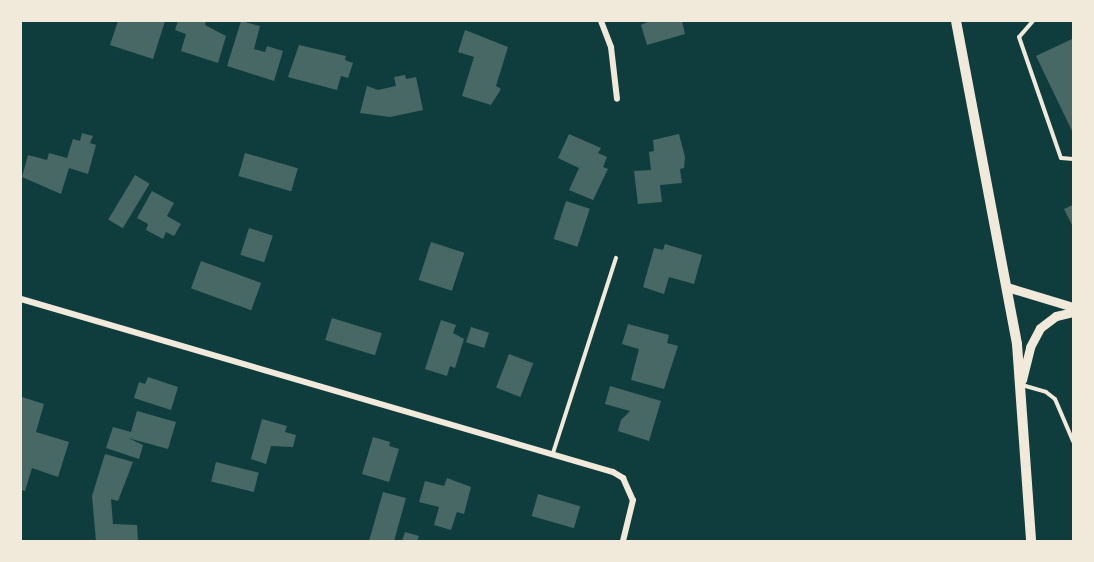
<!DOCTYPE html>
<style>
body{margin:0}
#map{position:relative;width:1094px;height:562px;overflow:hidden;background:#0f3d3e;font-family:Montserrat,sans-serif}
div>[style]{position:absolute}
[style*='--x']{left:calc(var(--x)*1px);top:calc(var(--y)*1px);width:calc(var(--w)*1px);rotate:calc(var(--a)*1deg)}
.building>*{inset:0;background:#486865;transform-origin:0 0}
.service>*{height:4px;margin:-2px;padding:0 2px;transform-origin:2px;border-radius:2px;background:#f1e9da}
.minor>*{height:6px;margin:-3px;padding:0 3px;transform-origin:3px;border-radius:3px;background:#f1e9da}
.tertiary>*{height:9px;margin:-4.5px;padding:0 4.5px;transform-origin:4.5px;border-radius:4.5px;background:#f1e9da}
.secondary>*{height:10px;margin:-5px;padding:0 5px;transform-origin:5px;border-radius:5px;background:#f1e9da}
span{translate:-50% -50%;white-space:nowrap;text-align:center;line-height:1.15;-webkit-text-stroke:6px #f1e9da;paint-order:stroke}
.frame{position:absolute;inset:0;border:22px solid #f1e9da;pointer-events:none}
</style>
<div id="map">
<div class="building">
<i style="clip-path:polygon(118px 21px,165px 21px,153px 59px,110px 45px)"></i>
<i style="clip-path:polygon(178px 21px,206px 21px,205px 25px,226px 36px,218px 63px,181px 51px,186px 34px,175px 30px)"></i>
<i style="clip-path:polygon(241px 21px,260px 26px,254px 49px,265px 52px,267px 46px,283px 51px,274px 81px,227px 66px)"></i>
<i style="clip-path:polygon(650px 21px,682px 21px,685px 34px,647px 45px,641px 25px)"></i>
<i style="clip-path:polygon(465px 30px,508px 47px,496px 86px,501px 89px,491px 105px,462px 96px,474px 57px,458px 52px)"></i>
<i style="clip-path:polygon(1072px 39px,1073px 41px,1073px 133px,1036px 56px)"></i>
<i style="clip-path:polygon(299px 45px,346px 56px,345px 60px,353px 63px,348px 78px,341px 76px,337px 90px,288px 77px)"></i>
<i style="clip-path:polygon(405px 75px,406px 79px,416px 77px,423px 110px,390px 117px,360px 113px,367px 86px,378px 90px,396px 86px,394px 77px)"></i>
<i style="clip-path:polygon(82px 133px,93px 136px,90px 143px,96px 145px,88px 174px,69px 168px,61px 194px,22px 177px,28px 155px,47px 160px,49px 153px,67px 158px,73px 139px,80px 141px)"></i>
<i style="clip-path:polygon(569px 134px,601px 148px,598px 153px,607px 157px,603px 167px,608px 169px,593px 200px,569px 190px,579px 168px,558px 158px)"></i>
<i style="clip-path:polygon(679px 134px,685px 157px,684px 168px,680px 169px,682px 183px,660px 185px,662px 202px,638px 204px,634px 171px,651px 170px,649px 152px,654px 151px,653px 140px)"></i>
<i style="left:245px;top:153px;width:55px;height:24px;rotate:16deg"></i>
<i style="left:135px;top:175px;width:17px;height:52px;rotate:31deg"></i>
<i style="clip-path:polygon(152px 191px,174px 203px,167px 216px,181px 224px,174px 236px,166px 232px,163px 239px,146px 230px,148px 224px,137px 218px)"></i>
<i style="left:566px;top:201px;width:25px;height:40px;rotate:18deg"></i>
<i style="clip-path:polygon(1073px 205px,1073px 227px,1064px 209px)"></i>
<i style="left:249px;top:228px;width:25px;height:28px;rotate:18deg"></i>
<i style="left:431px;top:242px;width:35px;height:40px;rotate:18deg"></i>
<i style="clip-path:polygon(665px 244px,702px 255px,694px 284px,669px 277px,664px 294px,643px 287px,654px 248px,663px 250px)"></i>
<i style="left:201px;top:261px;width:64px;height:29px;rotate:20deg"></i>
<i style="left:332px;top:318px;width:52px;height:23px;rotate:17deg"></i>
<i style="clip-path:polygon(441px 320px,456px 325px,453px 333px,464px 339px,455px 368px,450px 366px,447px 376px,425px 369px)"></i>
<i style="clip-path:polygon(628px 324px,669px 335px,667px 343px,678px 346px,664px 389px,631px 380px,639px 349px,622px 344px)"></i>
<i style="left:471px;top:327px;width:19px;height:16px;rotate:18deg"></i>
<i style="left:509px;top:354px;width:26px;height:36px;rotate:21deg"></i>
<i style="clip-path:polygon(148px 377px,178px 387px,171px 410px,134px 398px,139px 382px,145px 384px)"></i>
<i style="clip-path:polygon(610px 386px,661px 401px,649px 441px,618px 431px,621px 420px,630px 411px,605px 404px)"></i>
<i style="clip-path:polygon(22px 397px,44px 404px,36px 432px,69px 442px,58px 477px,32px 468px,25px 491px,21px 490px)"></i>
<i style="clip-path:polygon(137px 411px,176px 422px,168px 449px,128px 438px,143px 445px,139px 459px,106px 448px,113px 427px,131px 432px)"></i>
<i style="clip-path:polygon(262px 419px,287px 426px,285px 432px,296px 435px,293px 447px,271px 446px,266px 464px,251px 459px)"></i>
<i style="clip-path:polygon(373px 437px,390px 442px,389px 446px,399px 449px,389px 482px,362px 474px)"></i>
<i style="clip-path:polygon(105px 454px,133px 462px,118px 501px,111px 499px,113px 524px,137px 525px,138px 541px,96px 541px,92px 496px)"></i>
<i style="left:216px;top:462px;width:44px;height:20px;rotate:14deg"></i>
<i style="clip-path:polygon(447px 478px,471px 487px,464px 514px,457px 512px,451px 530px,434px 525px,439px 507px,419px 502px,425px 481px,444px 486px)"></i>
<i style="clip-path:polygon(383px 492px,406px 498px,394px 541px,369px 541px)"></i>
<i style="left:538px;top:494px;width:44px;height:23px;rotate:16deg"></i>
<i style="clip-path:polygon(405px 532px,419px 536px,417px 541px,402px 541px)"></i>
</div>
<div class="service">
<i style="--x:1033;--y:21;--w:21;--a:131"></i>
<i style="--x:1019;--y:37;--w:128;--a:70.9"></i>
<i style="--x:1061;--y:158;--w:12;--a:5"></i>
<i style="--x:1022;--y:385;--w:25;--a:16"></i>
<i style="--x:1046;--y:392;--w:11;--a:38"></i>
<i style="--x:1055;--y:399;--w:46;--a:66.8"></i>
<i style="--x:553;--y:453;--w:205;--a:-72.1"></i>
</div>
<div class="minor">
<i style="--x:601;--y:21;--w:28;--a:69"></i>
<i style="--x:611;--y:47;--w:52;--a:83.4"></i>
<i style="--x:21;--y:299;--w:617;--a:16.29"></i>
<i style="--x:613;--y:472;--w:12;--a:31"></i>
<i style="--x:623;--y:478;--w:24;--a:66"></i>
<i style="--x:633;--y:500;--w:42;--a:103.7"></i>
</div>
<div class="tertiary">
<i style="--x:1007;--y:287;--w:69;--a:16.9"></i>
<i style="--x:1022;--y:380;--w:34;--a:-76"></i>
<i style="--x:1030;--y:347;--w:21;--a:-62"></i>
<i style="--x:1040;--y:328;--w:20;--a:-37"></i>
<i style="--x:1056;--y:316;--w:17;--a:-13"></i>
</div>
<div class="secondary">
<i style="--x:956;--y:21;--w:329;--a:79.3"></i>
<i style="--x:1017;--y:344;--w:197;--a:85.9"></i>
</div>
<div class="frame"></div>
</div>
